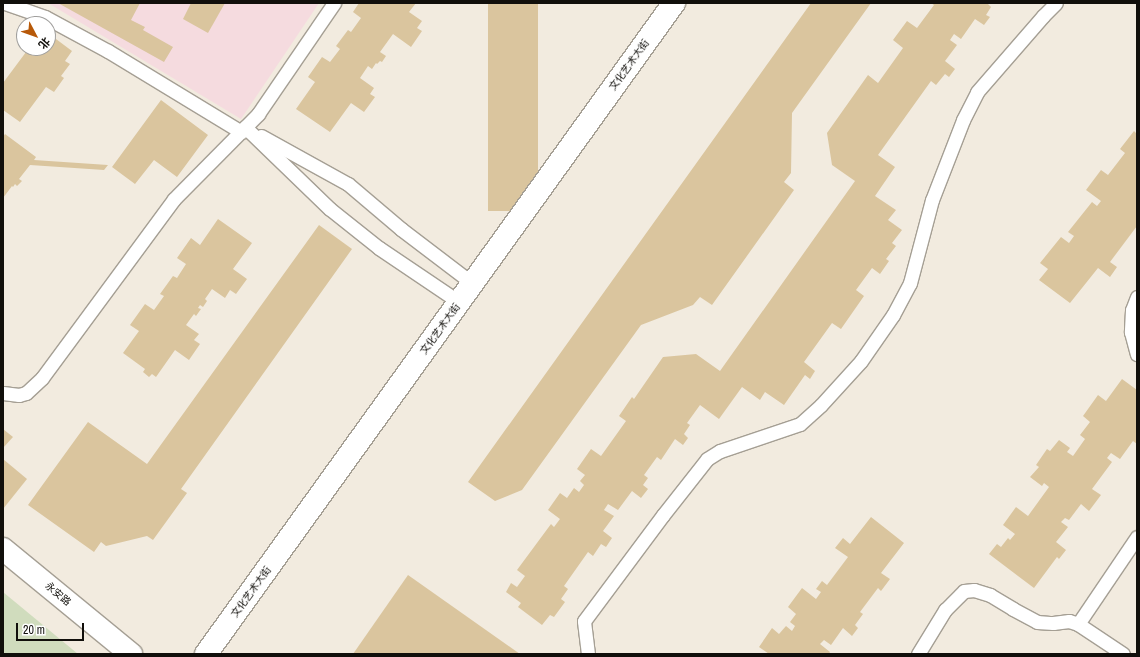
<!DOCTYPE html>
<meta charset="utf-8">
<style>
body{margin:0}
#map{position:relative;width:1140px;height:657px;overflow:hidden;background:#f2ebdf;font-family:"Archivo Narrow","Noto Sans SC",sans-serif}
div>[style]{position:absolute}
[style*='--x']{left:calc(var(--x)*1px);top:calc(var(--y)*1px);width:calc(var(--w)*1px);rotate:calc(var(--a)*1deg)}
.commercial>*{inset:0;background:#f5dbdf}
.green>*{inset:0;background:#d0dcbd}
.building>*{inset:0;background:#dac59e;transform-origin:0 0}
.roads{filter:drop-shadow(1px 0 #a59f94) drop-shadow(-1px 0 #a59f94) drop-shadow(0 1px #a59f94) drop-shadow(0 -1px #a59f94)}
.lane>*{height:13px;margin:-6.5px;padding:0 6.5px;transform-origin:6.5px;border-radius:6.5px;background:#fff}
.secondary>*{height:22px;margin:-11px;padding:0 11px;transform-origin:11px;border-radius:11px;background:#fff}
span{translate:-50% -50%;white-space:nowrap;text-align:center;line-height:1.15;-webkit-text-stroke:3.5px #fff;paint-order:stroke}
.street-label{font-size:10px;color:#110f0b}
.frame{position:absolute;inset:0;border:4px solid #110f0b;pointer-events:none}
.north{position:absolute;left:16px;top:16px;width:40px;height:40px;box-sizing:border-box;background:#fff;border:1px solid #a09f9d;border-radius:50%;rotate:131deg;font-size:11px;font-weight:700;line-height:16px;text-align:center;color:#110f0b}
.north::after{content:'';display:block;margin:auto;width:14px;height:18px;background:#b75909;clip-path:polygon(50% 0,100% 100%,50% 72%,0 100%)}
.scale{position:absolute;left:16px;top:623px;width:68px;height:18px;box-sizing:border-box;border:2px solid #110f0b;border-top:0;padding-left:5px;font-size:12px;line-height:14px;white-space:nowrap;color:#110f0b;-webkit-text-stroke:3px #fff;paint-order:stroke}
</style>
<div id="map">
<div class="commercial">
<i style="clip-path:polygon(48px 3px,319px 3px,241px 119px)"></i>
</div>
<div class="green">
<i style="clip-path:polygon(3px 592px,78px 654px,3px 654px)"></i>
</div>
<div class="building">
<i style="clip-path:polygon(58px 3px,140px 3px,131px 20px,145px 27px,143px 30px,173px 47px,164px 62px)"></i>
<i style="clip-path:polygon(191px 3px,225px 3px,208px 33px,183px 19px)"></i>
<i style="clip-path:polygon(359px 3px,416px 3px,409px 12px,422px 21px,417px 28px,422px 31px,411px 47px,393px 34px,380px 52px,386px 56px,382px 62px,380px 61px,377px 64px,376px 63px,372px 69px,368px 66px,360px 78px,374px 88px,370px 94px,375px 97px,364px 112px,351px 103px,330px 132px,296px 109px,315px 82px,308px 77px,322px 57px,330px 62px,340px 49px,336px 46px,348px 30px,351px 32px,361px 18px,353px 12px)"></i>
<i style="left:488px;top:3px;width:50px;height:208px"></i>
<i style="clip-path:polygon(811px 3px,871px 3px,792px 113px,791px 173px,784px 182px,794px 190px,712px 305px,700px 297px,693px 305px,641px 325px,522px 490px,495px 501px,468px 482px)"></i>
<i style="clip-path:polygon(931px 3px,987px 3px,991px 7px,986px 15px,990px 17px,984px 25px,975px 19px,961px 39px,954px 34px,950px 40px,957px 45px,945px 61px,955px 69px,949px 77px,945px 74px,936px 85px,931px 81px,878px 155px,895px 167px,875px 196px,896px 210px,888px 220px,902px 230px,892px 243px,896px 246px,886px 259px,889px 261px,880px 274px,872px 268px,856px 290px,864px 296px,841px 329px,832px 323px,804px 362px,815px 371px,810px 379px,805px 375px,784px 405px,765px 392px,760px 400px,742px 387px,719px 419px,700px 405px,687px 423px,690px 425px,684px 434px,688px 438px,683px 445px,675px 439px,661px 460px,657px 457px,644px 475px,648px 478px,643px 485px,648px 489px,641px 498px,632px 491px,618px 510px,608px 504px,604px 510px,614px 516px,603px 531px,612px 538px,606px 547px,601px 544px,593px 556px,588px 552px,564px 586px,568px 589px,561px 599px,565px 602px,554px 617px,550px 615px,542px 625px,518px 607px,521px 603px,506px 592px,511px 583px,517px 587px,525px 576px,517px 570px,551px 524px,554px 527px,560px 519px,548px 510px,560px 493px,567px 498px,574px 488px,579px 492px,584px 485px,580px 481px,585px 475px,577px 469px,591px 449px,601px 456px,626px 421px,619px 416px,632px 397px,634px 399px,663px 357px,696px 354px,720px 371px,855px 181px,832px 165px,827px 133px,868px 75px,878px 83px,903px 48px,893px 40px,907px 21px,917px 28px,934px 5px)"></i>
<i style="clip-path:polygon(48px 33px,72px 51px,65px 61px,70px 64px,61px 76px,64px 78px,54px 92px,46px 87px,20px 122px,3px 110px,3px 83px,29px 48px,48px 48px)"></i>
<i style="clip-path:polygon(161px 100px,208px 135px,177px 177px,154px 160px,135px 184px,112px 167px)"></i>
<i style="clip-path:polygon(1134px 131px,1137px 134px,1137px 226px,1110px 262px,1117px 267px,1110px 277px,1098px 268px,1070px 303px,1039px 280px,1048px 269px,1040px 263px,1061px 237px,1069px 243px,1074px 236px,1068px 232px,1092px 202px,1097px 206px,1101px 201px,1086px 190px,1101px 170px,1108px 175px,1125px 153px,1120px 149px)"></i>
<i style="clip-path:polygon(5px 134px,36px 157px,34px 160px,108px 165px,104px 170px,30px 165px,19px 179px,22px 181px,17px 186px,15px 184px,13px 187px,12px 186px,3px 198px,3px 137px)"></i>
<i style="clip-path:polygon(218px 219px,252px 243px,233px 269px,247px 279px,236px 294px,230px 290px,225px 298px,212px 289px,205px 299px,207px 301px,203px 307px,200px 305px,198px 308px,201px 309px,196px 316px,194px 314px,186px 325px,199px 334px,194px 340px,200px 344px,189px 360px,175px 350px,156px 377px,152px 374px,149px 377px,143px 372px,145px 369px,123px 353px,139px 331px,130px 325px,145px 304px,154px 310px,164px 296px,160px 294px,173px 276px,177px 278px,186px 264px,177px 258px,191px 238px,200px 245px)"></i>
<i style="clip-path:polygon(319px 225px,352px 249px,181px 489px,187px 493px,153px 540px,147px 536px,106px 546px,101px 542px,94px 552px,28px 505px,88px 422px,147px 464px)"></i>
<i style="clip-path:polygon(1122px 379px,1137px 390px,1137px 444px,1133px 441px,1120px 459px,1111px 453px,1107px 458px,1112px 462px,1092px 489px,1101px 495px,1089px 511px,1081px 504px,1069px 520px,1065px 518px,1061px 522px,1068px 527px,1056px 542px,1066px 550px,1059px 559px,1057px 557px,1034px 588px,989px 554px,997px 544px,1001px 547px,1008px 538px,1010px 540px,1015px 534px,1003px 525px,1016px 507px,1028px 516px,1049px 487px,1044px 483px,1042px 486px,1030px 477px,1039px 467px,1036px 465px,1047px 449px,1050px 451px,1059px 440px,1070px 448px,1067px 452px,1073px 456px,1085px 439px,1080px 435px,1090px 422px,1083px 416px,1098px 395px,1106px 401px)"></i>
<i style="clip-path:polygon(3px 429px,13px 437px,3px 448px)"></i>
<i style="clip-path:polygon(3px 459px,27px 479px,3px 509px)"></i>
<i style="clip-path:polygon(871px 517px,904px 543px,881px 573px,890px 579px,881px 591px,878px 588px,860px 612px,863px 614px,855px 625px,858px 628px,852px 636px,843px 628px,831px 645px,824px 640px,820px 644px,830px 652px,829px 654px,769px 654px,759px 647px,772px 628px,779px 634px,786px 626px,792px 631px,795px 626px,790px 622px,796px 614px,788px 607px,802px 588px,816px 599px,821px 592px,816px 589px,822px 581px,827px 585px,848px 557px,835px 548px,843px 538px,850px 544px)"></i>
<i style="clip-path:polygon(408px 575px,520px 654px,353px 654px)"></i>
</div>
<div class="roads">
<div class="lane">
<i style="--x:5;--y:3;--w:42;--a:19.3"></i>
<i style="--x:45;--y:17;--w:72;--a:28.4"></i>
<i style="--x:108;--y:51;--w:156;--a:31.3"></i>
<i style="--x:245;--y:127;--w:118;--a:44"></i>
<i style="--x:330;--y:209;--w:63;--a:38.5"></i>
<i style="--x:379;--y:248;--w:97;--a:34"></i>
<i style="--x:261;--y:136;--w:99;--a:28.9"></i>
<i style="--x:348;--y:184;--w:70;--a:40.3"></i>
<i style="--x:401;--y:229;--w:89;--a:37.3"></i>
<i style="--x:1137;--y:297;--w:14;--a:111"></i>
<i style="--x:1132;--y:310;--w:22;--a:93"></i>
<i style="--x:1131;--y:332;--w:23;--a:75"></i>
<i style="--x:3;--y:393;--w:16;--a:7"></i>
<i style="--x:19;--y:395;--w:7;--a:-16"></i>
<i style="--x:26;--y:393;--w:22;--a:-43"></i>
<i style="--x:42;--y:378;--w:222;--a:-53.6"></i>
<i style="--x:174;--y:199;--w:120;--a:-45.3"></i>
<i style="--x:258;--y:114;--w:135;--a:-55.6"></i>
<i style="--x:1078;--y:624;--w:105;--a:-55.9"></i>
<i style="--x:588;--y:654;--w:33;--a:-97"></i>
<i style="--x:584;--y:621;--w:132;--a:-53.3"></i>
<i style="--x:663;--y:515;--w:71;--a:-51.8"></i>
<i style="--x:707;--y:459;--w:15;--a:-32"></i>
<i style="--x:720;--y:451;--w:84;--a:-18.6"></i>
<i style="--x:800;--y:424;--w:28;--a:-42"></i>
<i style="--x:821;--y:405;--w:59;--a:-47.7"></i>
<i style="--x:861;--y:361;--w:56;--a:-55.2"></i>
<i style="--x:893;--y:315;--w:36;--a:-62"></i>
<i style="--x:910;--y:283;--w:86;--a:-75.2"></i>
<i style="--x:932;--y:200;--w:86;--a:-68.8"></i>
<i style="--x:963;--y:120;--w:31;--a:-63"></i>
<i style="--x:977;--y:92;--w:101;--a:-49"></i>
<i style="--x:1043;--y:16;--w:18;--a:-45"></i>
<i style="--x:918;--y:654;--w:52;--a:-58.5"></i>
<i style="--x:945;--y:610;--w:27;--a:-45"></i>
<i style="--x:964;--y:591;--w:10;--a:-6"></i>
<i style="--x:974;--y:590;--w:17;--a:17"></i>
<i style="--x:990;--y:595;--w:27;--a:31"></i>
<i style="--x:1013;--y:609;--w:27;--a:28"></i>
<i style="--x:1037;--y:622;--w:16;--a:4"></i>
<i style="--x:1053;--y:623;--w:16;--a:-7"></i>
<i style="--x:1069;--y:621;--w:9;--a:18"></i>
<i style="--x:1078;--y:624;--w:54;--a:33.7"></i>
</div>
<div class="secondary">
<i style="--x:3;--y:549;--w:166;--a:39.4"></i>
<i style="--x:206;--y:654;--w:802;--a:-54.29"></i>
</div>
</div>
<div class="street-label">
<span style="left:629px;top:65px;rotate:-54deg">文化艺术大街</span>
<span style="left:440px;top:329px;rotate:-54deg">文化艺术大街</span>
<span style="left:251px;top:592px;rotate:-54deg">文化艺术大街</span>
<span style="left:58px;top:594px;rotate:40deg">永安路</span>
</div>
<div class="frame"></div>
<div class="north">北</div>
<div class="scale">20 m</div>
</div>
